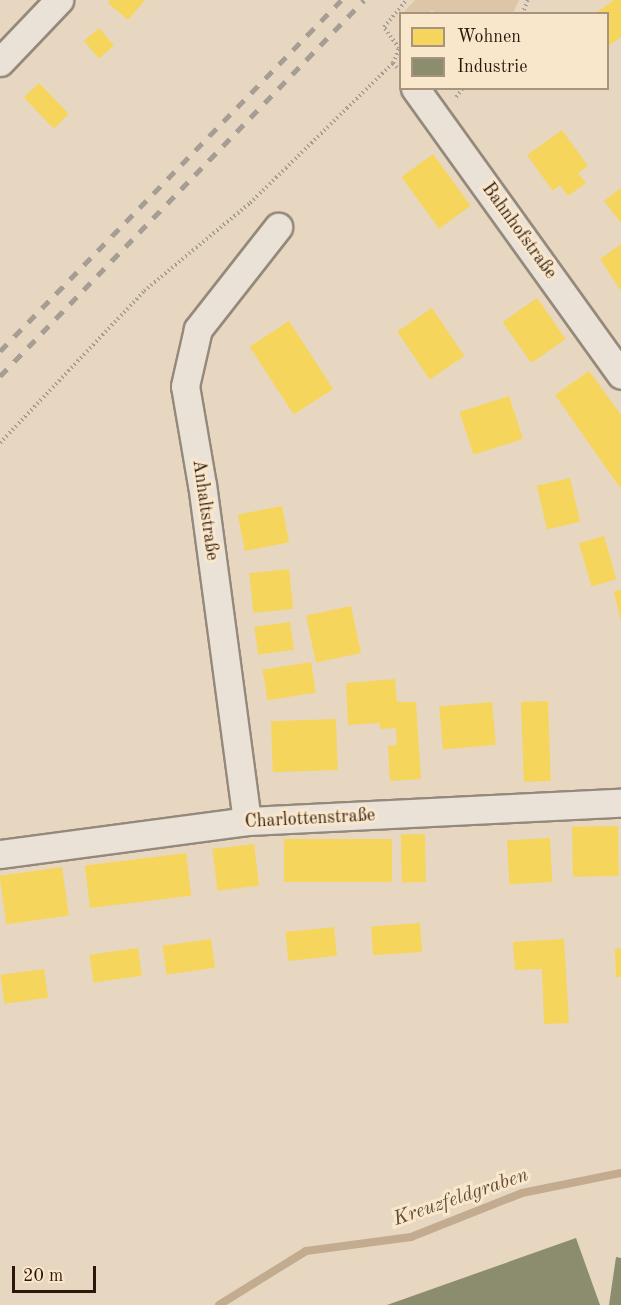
<!DOCTYPE html>
<meta charset="utf-8">
<style>
body{margin:0}
#map{position:relative;width:621px;height:1305px;overflow:hidden;background:#e7d7c0;font-family:"Old Standard TT",serif}
div>[style]{position:absolute}
[style*='--x']{left:calc(var(--x)*1px);top:calc(var(--y)*1px);width:calc(var(--w)*1px);rotate:calc(var(--a)*1deg)}
.green>*{inset:0;background:#ddc6a8}
.homes>*{inset:0;background:#f6d55c;transform-origin:0 0}
.industry>*{inset:0;background:#8c8c6e}
.stream>*{height:8px;margin:-4px;padding:0 4px;transform-origin:4px;border-radius:4px;background:#c2ab8e}
.path>*{height:4px;margin-top:-2px;transform-origin:0;background:repeating-linear-gradient(90deg,#a69d94 0 1.5px,transparent 0 4.5px)}
.roads{filter:drop-shadow(2px 0 #95897b) drop-shadow(-2px 0 #95897b) drop-shadow(0 2px #95897b) drop-shadow(0 -2px #95897b)}
.minor>*{height:27px;margin:-13.5px;padding:0 13.5px;transform-origin:13.5px;border-radius:13.5px;background:#eae2d7}
.rail>*{height:4.5px;margin-top:-2.25px;transform-origin:0;background:repeating-linear-gradient(90deg,#a69d94 0 10px,transparent 0 20px)}
span{translate:-50% -50%;white-space:nowrap;text-align:center;line-height:1.15;-webkit-text-stroke:6px #f9e7cc;paint-order:stroke}
.street-label{font-size:18px;color:#2e170a}
.water-label{font-size:20px;color:#634b36;font-style:italic}
.legend{position:absolute;left:399px;top:12px;width:210px;height:78px;box-sizing:border-box;background:#f9e7cc;border:2px solid #a8947e;margin:0;padding:8px 10px;list-style:none;font-size:18px;color:#2e170a}
.legend li{display:flex;align-items:center;gap:12px;height:30px}
.legend b{width:30px;border:2px solid #a8947e}
.scale{position:absolute;left:12px;top:1266px;width:84px;height:27px;box-sizing:border-box;border:3px solid #2e170a;border-top:0;padding-left:8px;font-size:18px;line-height:21px;white-space:nowrap;color:#2e170a;-webkit-text-stroke:4px #f9e7cc;paint-order:stroke}
</style>
<div id="map">
<div class="green">
<i style="clip-path:polygon(415px 0,519px 0,513px 13px,436px 14px,432px 10px,428px 13px,403px 13px)"></i>
</div>
<div class="homes">
<i style="clip-path:polygon(110px 0,145px 0,128px 20px,108px 3px)"></i>
<i style="clip-path:polygon(614px 0,621px 0,621px 37px,608px 46px,608px 14px,594px 14px)"></i>
<i style="left:99px;top:28px;width:23px;height:20px;rotate:49deg"></i>
<i style="left:39px;top:83px;width:43px;height:21px;rotate:46deg"></i>
<i style="clip-path:polygon(562px 130px,588px 166px,578px 173px,586px 183px,568px 196px,560px 185px,553px 191px,527px 155px)"></i>
<i style="left:433px;top:154px;width:64px;height:39px;rotate:54deg"></i>
<i style="clip-path:polygon(621px 188px,621px 223px,604px 201px)"></i>
<i style="clip-path:polygon(621px 244px,621px 291px,600px 259px)"></i>
<i style="left:537px;top:298px;width:50px;height:42px;rotate:55deg"></i>
<i style="left:432px;top:308px;width:58px;height:42px;rotate:56deg"></i>
<i style="left:289px;top:321px;width:81px;height:47px;rotate:57deg"></i>
<i style="clip-path:polygon(589px 371px,621px 415px,621px 489px,555px 395px)"></i>
<i style="left:509px;top:396px;width:45px;height:52px;rotate:72deg"></i>
<i style="left:570px;top:478px;width:45px;height:34px;rotate:77deg"></i>
<i style="left:282px;top:506px;width:37px;height:45px;rotate:79deg"></i>
<i style="left:604px;top:536px;width:45px;height:26px;rotate:74deg"></i>
<i style="left:289px;top:569px;width:40px;height:40px;rotate:84deg"></i>
<i style="clip-path:polygon(621px 590px,621px 619px,620px 619px,614px 591px)"></i>
<i style="left:351px;top:606px;width:48px;height:46px;rotate:78deg"></i>
<i style="left:290px;top:622px;width:28px;height:36px;rotate:82deg"></i>
<i style="left:311px;top:662px;width:31px;height:49px;rotate:81deg"></i>
<i style="clip-path:polygon(395px 679px,397px 702px,416px 702px,421px 779px,390px 781px,388px 746px,397px 745px,396px 728px,380px 729px,380px 723px,348px 725px,346px 683px)"></i>
<i style="left:548px;top:701px;width:80px;height:27px;rotate:88deg"></i>
<i style="left:492px;top:702px;width:43px;height:53px;rotate:85deg"></i>
<i style="left:336px;top:719px;width:51px;height:65px;rotate:88deg"></i>
<i style="left:618px;top:826px;width:50px;height:46px;rotate:89deg"></i>
<i style="left:425px;top:834px;width:48px;height:24px;rotate:89deg"></i>
<i style="left:550px;top:838px;width:44px;height:43px;rotate:87deg"></i>
<i style="left:392px;top:839px;width:43px;height:108px;rotate:90deg"></i>
<i style="left:254px;top:844px;width:42px;height:42px;rotate:83deg"></i>
<i style="left:186px;top:853px;width:43px;height:102px;rotate:83deg"></i>
<i style="left:62px;top:867px;width:49px;height:63px;rotate:82deg"></i>
<i style="left:420px;top:923px;width:29px;height:49px;rotate:86deg"></i>
<i style="left:334px;top:927px;width:29px;height:49px;rotate:84deg"></i>
<i style="left:211px;top:939px;width:29px;height:49px;rotate:82deg"></i>
<i style="clip-path:polygon(564px 939px,569px 1023px,544px 1024px,542px 969px,515px 970px,513px 942px)"></i>
<i style="left:138px;top:948px;width:28px;height:49px;rotate:82deg"></i>
<i style="clip-path:polygon(621px 948px,621px 977px,616px 977px,615px 949px)"></i>
<i style="left:44px;top:969px;width:29px;height:44px;rotate:82deg"></i>
</div>
<div class="industry">
<i style="clip-path:polygon(576px 1238px,600px 1305px,387px 1305px)"></i>
<i style="clip-path:polygon(616px 1257px,621px 1258px,621px 1305px,609px 1305px)"></i>
</div>
<div class="stream">
<i style="--x:219;--y:1305;--w:102;--a:-31.8"></i>
<i style="--x:306;--y:1251;--w:106;--a:-7.6"></i>
<i style="--x:411;--y:1237;--w:119;--a:-21.6"></i>
<i style="--x:522;--y:1193;--w:101;--a:-11.4"></i>
</div>
<div class="path">
<i style="--x:522;--y:14;--w:15;--a:-67"></i>
<i style="--x:393;--y:63;--w:16;--a:-68"></i>
<i style="--x:399;--y:48;--w:26;--a:-126"></i>
<i style="--x:384;--y:27;--w:35;--a:-50"></i>
<i style="--x:456;--y:97;--w:11;--a:-52"></i>
<i style="--x:0;--y:443;--w:209;--a:-46.5"></i>
<i style="--x:144;--y:291;--w:138;--a:-39.7"></i>
<i style="--x:250;--y:203;--w:200;--a:-44.4"></i>
<i style="--x:393;--y:63;--w:6;--a:51"></i>
</div>
<div class="roads">
<div class="minor">
<i style="--x:0;--y:62;--w:86;--a:-46.4"></i>
<i style="--x:415;--y:88;--w:353;--a:54.3"></i>
<i style="--x:247;--y:821;--w:339;--a:-97.6"></i>
<i style="--x:202;--y:485;--w:100;--a:-99.7"></i>
<i style="--x:185;--y:386;--w:58;--a:-77.2"></i>
<i style="--x:198;--y:329;--w:130;--a:-51.9"></i>
<i style="--x:0;--y:854;--w:249;--a:-7.6"></i>
<i style="--x:247;--y:821;--w:374;--a:-2.8"></i>
</div>
</div>
<div class="rail">
<i style="--x:0;--y:351;--w:489;--a:-45.8"></i>
<i style="--x:0;--y:376;--w:523;--a:-45.93"></i>
</div>
<div class="street-label">
<span style="left:519px;top:231px;rotate:54deg">Bahnhofstraße</span>
<span style="left:205px;top:510px;rotate:82deg">Anhaltstraße</span>
<span style="left:310px;top:819px;rotate:-3deg">Charlottenstraße</span>
</div>
<div class="water-label">
<span style="left:461px;top:1198px;rotate:-19deg">Kreuzfeldgraben</span>
</div>
<ul class="legend">
<li><b style="height:16px;background:#f6d55c"></b>Wohnen</li>
<li><b style="height:16px;background:#8c8c6e"></b>Industrie</li>
</ul>
<div class="scale">20 m</div>
</div>
